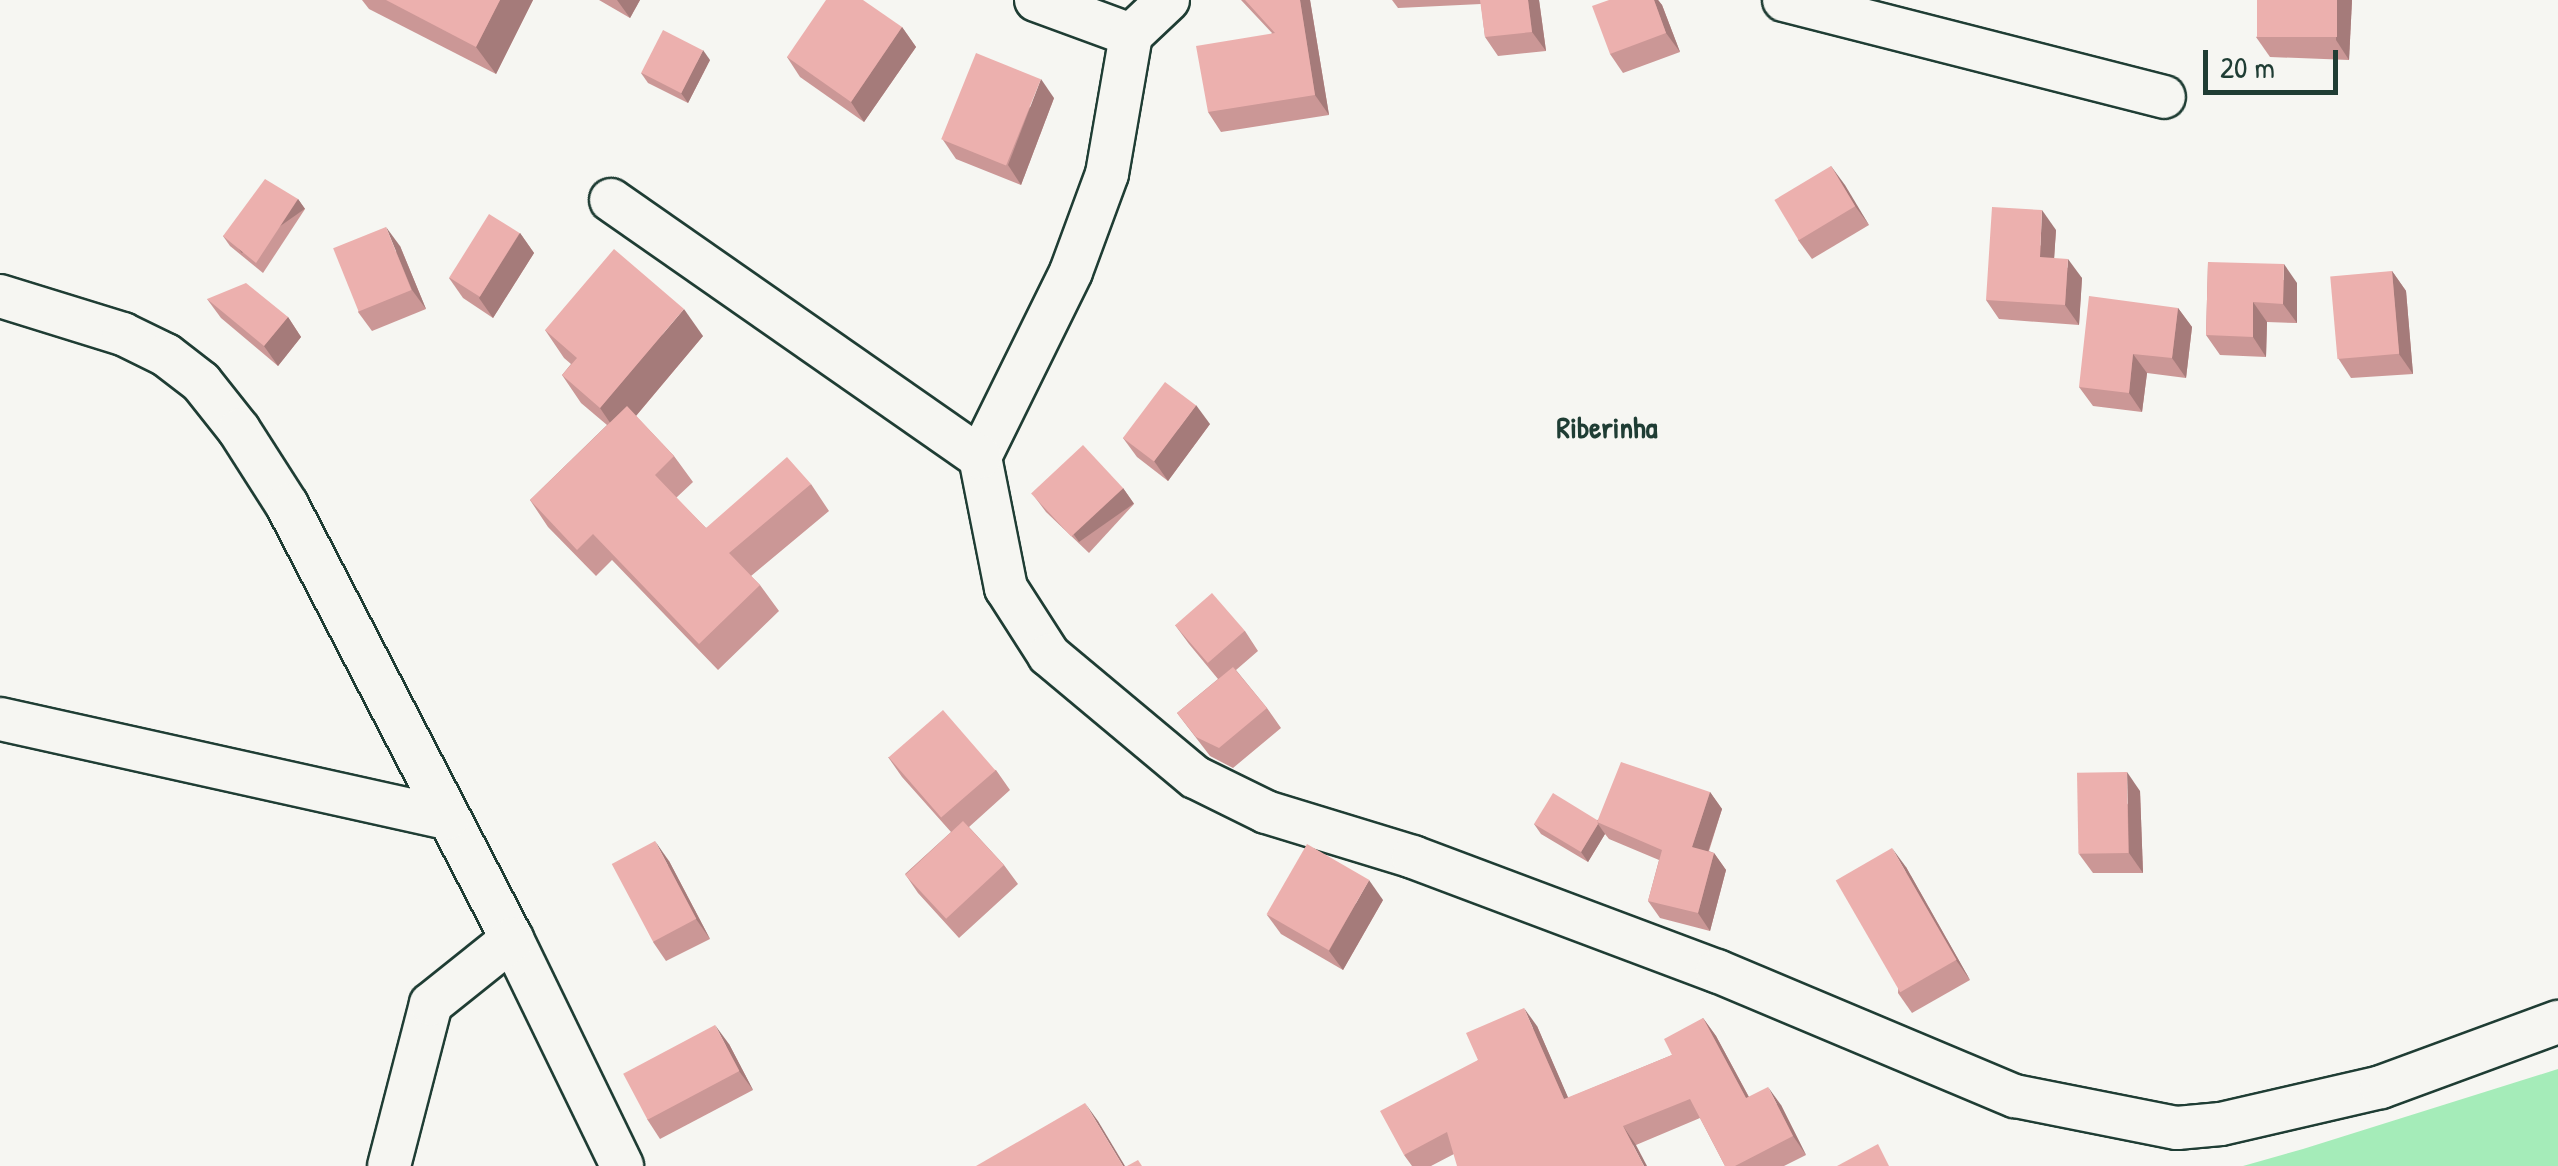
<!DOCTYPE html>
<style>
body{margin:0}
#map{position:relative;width:2558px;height:1166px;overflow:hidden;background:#f6f6f2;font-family:"Patrick Hand",sans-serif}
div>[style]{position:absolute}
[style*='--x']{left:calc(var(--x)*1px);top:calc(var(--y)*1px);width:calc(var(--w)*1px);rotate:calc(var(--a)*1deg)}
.green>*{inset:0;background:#a5ecb9}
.roads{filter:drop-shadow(2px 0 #1f3d34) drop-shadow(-2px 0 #1f3d34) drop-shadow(0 2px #1f3d34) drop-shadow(0 -2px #1f3d34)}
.street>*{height:42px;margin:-21px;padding:0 21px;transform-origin:21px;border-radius:21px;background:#f6f6f2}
.wall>*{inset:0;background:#cb9796}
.shaded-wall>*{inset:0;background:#a57b7a;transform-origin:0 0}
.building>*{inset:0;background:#ecb0ae;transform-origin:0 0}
span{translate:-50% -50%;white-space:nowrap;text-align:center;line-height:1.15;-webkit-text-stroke:8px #f6f6f2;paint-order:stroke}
.neighbourhood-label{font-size:30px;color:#1f3d34;font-weight:700}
.scale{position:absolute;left:2203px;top:50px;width:135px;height:45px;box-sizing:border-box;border:5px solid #1f3d34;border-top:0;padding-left:12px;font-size:30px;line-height:35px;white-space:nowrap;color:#1f3d34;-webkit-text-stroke:8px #f6f6f2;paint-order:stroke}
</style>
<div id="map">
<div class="green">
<i style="clip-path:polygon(2558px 1069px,2558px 1166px,2243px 1166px,2303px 1149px)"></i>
</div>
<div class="roads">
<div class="street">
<i style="--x:1036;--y:0;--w:101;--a:20.2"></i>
<i style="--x:1168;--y:0;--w:51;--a:136.6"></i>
<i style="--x:1131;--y:35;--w:141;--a:99.8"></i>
<i style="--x:1107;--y:174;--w:104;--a:110.2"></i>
<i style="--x:1071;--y:272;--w:206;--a:116.2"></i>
<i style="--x:980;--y:457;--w:134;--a:78.8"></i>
<i style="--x:1006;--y:588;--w:80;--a:57.3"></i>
<i style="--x:1049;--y:655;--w:190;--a:39.9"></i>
<i style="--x:1195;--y:777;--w:79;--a:26.2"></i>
<i style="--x:1266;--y:812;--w:154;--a:17"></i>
<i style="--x:1413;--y:857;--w:325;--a:20.6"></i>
<i style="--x:1717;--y:971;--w:323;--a:22.8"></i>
<i style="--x:2015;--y:1096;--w:165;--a:11.2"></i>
<i style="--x:2177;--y:1128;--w:44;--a:-5.2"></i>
<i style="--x:2221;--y:1124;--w:164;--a:-13"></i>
<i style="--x:2381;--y:1087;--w:189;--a:-20.2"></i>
<i style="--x:1784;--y:0;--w:392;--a:14.3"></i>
<i style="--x:611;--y:200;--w:450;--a:34.9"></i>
<i style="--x:0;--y:296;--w:129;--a:17.2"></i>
<i style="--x:123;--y:334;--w:48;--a:26"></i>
<i style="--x:166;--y:355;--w:44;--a:37.6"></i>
<i style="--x:201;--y:382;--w:61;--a:51.6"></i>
<i style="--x:239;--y:430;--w:89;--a:57.4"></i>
<i style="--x:287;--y:505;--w:489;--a:62.6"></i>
<i style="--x:512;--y:939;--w:252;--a:64.1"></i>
<i style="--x:0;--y:719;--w:458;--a:12.5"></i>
<i style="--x:389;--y:1166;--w:167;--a:-75.5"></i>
<i style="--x:431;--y:1004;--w:104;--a:-38.7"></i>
</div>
</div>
<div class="wall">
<i style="clip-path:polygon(362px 0,533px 0,496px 74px,369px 9px)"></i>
<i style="clip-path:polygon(599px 0,640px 0,630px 18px)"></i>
<i style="clip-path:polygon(1241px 0,1310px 0,1329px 115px,1221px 132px,1208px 112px,1272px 33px)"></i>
<i style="clip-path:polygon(1392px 0,1539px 0,1546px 51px,1498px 56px,1485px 37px,1481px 4px,1398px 8px)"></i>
<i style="clip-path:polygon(1609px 0,1658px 0,1662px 5px,1680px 52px,1623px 73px,1610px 54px)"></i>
<i style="clip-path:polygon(2352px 0,2349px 60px,2270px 57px,2256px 37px)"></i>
<i style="clip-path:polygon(902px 27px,916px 47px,864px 122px,800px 77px,787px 57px)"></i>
<i style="clip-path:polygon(710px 60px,688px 103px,648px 83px,641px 73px)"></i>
<i style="clip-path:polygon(1054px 98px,1021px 185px,956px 159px,943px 140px)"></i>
<i style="clip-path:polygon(1831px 166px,1869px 225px,1812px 259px,1798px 240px)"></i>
<i style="clip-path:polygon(298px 199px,305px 209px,263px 273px,230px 246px,223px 236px)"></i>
<i style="clip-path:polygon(2056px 230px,2054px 258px,2082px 278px,2079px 325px,1999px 319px,1986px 300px)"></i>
<i style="clip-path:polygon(520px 233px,534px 253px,493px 318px,463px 298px,449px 278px)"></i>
<i style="clip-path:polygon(400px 246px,426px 309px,372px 331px,358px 312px)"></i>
<i style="clip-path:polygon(2208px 262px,2297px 283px,2297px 323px,2267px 322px,2266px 357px,2220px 355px,2206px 335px)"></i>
<i style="clip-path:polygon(2392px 271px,2406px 291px,2413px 374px,2351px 378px,2338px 358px)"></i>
<i style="clip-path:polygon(207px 299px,288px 317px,301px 337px,278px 366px,221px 318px)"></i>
<i style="clip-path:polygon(2178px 308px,2192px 327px,2186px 378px,2147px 373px,2142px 412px,2093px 406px,2079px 387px)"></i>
<i style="clip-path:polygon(545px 330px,703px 336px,636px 416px,674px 456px,693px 482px,676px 498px,706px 528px,811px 484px,829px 511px,751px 576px,760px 585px,779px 611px,718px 670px,612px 560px,596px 576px,548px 527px,530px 500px,607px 425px,581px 403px,562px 375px,571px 364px,564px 358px)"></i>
<i style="clip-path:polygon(1210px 424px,1168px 481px,1137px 457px,1123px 438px)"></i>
<i style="clip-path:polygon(1123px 488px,1134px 504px,1089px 553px,1046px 512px,1034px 496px)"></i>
<i style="clip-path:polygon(1175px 625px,1245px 631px,1258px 651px,1236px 670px,1267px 708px,1281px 728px,1233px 768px,1210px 756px,1177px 713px,1218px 679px,1189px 644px)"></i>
<i style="clip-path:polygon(888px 757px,996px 770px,1010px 790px,969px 827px,1004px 865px,1018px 884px,959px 938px,918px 893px,905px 874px,951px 832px,902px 777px)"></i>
<i style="clip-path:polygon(2140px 791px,2143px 873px,2093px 873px,2079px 854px)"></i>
<i style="clip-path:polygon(1710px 792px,1722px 809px,1709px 851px,1714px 853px,1726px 870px,1710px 931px,1660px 918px,1648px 901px,1659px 860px,1609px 839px,1605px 834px,1588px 862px,1541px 834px,1534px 824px,1597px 820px)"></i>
<i style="clip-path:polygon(669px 861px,710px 939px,666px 961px,653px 942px)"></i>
<i style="clip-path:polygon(1906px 867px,1970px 980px,1912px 1013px,1898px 993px)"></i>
<i style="clip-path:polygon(1383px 900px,1343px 970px,1281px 934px,1267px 915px)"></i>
<i style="clip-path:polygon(1703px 1018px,1716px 1036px,1749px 1097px,1781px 1105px,1806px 1155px,1784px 1166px,1725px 1166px,1700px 1118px,1636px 1145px,1454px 1154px,1431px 1166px,1412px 1166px,1404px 1155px,1478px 1060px,1537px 1026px,1568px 1098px,1672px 1055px)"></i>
<i style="clip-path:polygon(729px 1044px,753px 1090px,660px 1139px,647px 1119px)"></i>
</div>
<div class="shaded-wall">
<i style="clip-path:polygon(500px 0,533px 0,496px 74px,476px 47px)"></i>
<i style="clip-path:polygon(617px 0,640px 0,630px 18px)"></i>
<i style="clip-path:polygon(1300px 0,1310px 0,1329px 115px,1315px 95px)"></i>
<i style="clip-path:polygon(1528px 0,1539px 0,1546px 51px,1532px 32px)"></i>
<i style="clip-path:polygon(1654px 0,1658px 0,1662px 5px,1680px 52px,1666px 33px)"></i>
<i style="clip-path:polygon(2337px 0,2352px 0,2349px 60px,2336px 40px)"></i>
<i style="clip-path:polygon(902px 27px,916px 47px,864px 122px,851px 102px)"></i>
<i style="clip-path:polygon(703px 50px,710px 60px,688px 103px,681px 93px)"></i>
<i style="clip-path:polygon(1041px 79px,1054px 98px,1021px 185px,1008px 165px)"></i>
<i style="clip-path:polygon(1831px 166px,1845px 185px,1869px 225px,1855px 206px)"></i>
<i style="left:298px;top:199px;width:12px;height:77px;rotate:55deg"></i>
<i style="clip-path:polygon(2042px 210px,2056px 230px,2053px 276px,2040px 257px)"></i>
<i style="clip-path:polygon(386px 227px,400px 246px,426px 309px,412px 290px)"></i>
<i style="clip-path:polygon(520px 233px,534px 253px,493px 318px,479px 298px)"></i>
<i style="clip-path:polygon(2068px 259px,2082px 278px,2079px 325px,2065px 305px)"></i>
<i style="clip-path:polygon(2284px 264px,2297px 283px,2297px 323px,2283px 304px)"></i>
<i style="clip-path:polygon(2392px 271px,2406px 291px,2413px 374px,2399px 354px)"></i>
<i style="clip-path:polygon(2253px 302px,2267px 322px,2266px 357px,2253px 337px)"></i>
<i style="clip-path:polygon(2178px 308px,2192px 327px,2186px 378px,2172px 358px)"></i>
<i style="clip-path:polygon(684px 309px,703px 336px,619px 436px,600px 408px)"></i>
<i style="clip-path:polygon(288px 317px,301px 337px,278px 366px,264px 346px)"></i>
<i style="clip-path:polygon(2133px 354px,2147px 373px,2142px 412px,2129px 393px)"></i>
<i style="clip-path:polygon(1196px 405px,1210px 424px,1168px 481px,1154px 461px)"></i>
<i style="left:1123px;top:488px;width:19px;height:67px;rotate:55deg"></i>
<i style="clip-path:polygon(2127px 772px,2140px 791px,2143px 873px,2129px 853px)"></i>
<i style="clip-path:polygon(1710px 792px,1722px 809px,1704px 864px,1692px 847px)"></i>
<i style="clip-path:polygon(1598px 824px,1605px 834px,1588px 862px,1581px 852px)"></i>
<i style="clip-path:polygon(655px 841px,669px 861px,710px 939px,696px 919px)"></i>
<i style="clip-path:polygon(1892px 848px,1906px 867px,1970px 980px,1956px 960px)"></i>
<i style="clip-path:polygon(1714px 853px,1726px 870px,1710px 931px,1698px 913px)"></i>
<i style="clip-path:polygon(1369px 880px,1383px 900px,1343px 970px,1329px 951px)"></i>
<i style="clip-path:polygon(1524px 1008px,1537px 1026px,1577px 1118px,1564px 1099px)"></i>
<i style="clip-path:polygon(1703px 1018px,1716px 1036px,1759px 1116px,1746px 1098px)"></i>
<i style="clip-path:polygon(715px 1025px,729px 1044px,753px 1090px,739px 1071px)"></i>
<i style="clip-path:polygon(1768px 1087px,1781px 1105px,1806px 1155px,1793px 1136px)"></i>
<i style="clip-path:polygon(1085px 1103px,1098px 1121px,1125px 1166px,1123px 1166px)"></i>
<i style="clip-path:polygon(1623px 1126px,1636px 1145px,1647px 1166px,1644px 1166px)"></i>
</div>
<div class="building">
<i style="clip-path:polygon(386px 0,500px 0,476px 47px)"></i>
<i style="clip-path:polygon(826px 0,863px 0,902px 27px,851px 102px,787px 57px)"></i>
<i style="clip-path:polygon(1245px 0,1300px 0,1315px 95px,1208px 112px,1196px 46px,1275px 33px)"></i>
<i style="clip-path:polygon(1480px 0,1528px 0,1532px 32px,1485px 37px)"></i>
<i style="clip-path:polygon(1609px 0,1654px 0,1666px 33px,1610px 54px,1592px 6px)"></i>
<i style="left:2257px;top:0;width:80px;height:37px"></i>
<i style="left:663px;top:30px;width:45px;height:48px;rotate:27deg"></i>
<i style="left:976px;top:53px;width:70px;height:93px;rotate:22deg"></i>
<i style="left:1831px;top:166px;width:47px;height:66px;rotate:59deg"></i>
<i style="clip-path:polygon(265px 179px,298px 199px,256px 263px,223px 236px)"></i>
<i style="clip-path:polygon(1992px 207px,2042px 210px,2040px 257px,2068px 259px,2065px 305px,1986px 300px)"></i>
<i style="left:489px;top:214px;width:36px;height:75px;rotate:32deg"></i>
<i style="left:386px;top:227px;width:68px;height:57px;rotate:68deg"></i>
<i style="clip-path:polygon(614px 249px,684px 309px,600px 408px,562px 375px,577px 358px,545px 330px)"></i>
<i style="clip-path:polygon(2208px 262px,2284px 264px,2283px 304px,2253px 302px,2253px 337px,2206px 335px)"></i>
<i style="left:2392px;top:271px;width:83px;height:62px;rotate:85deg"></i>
<i style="clip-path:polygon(246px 283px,288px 317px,264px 346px,207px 299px)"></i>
<i style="clip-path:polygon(2089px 296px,2178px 308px,2172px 358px,2133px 354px,2129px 393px,2079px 387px)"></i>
<i style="left:1165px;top:382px;width:39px;height:70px;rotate:37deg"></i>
<i style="clip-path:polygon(627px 406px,674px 456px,655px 475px,706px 528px,787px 457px,811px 484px,729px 553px,760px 585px,699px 644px,593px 534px,577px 550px,530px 500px)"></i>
<i style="left:1083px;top:445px;width:59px;height:71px;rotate:47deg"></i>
<i style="left:1212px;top:593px;width:50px;height:49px;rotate:49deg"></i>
<i style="clip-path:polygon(1233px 667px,1267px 708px,1219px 748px,1196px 737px,1177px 713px)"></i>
<i style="left:943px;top:710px;width:80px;height:72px;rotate:49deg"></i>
<i style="clip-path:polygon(1621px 762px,1710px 792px,1692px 847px,1714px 853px,1698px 913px,1648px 901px,1662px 850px,1597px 822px)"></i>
<i style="left:2127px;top:772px;width:81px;height:50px;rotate:89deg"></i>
<i style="clip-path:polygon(1553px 793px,1597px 820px,1598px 824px,1581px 852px,1534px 824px)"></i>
<i style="left:963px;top:821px;width:60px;height:79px;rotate:47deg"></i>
<i style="left:655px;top:841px;width:88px;height:49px;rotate:62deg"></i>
<i style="left:1307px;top:844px;width:72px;height:81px;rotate:30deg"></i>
<i style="left:1892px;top:848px;width:129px;height:65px;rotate:60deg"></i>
<i style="clip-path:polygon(1524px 1008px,1564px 1099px,1672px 1055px,1664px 1039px,1703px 1018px,1746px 1098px,1768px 1087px,1793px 1136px,1735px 1166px,1725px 1166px,1690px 1099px,1623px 1126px,1644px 1166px,1457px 1166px,1447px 1132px,1404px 1155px,1380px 1111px,1478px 1060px,1466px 1033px)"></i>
<i style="left:715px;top:1025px;width:52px;height:104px;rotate:62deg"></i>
<i style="clip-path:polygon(1085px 1103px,1123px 1166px,976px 1166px)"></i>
<i style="clip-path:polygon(1878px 1144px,1889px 1166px,1837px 1166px)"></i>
<i style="clip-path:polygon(1138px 1160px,1142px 1166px,1127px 1166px)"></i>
</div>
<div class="neighbourhood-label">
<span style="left:1607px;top:427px">Riberinha</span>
</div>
<div class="scale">20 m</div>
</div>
